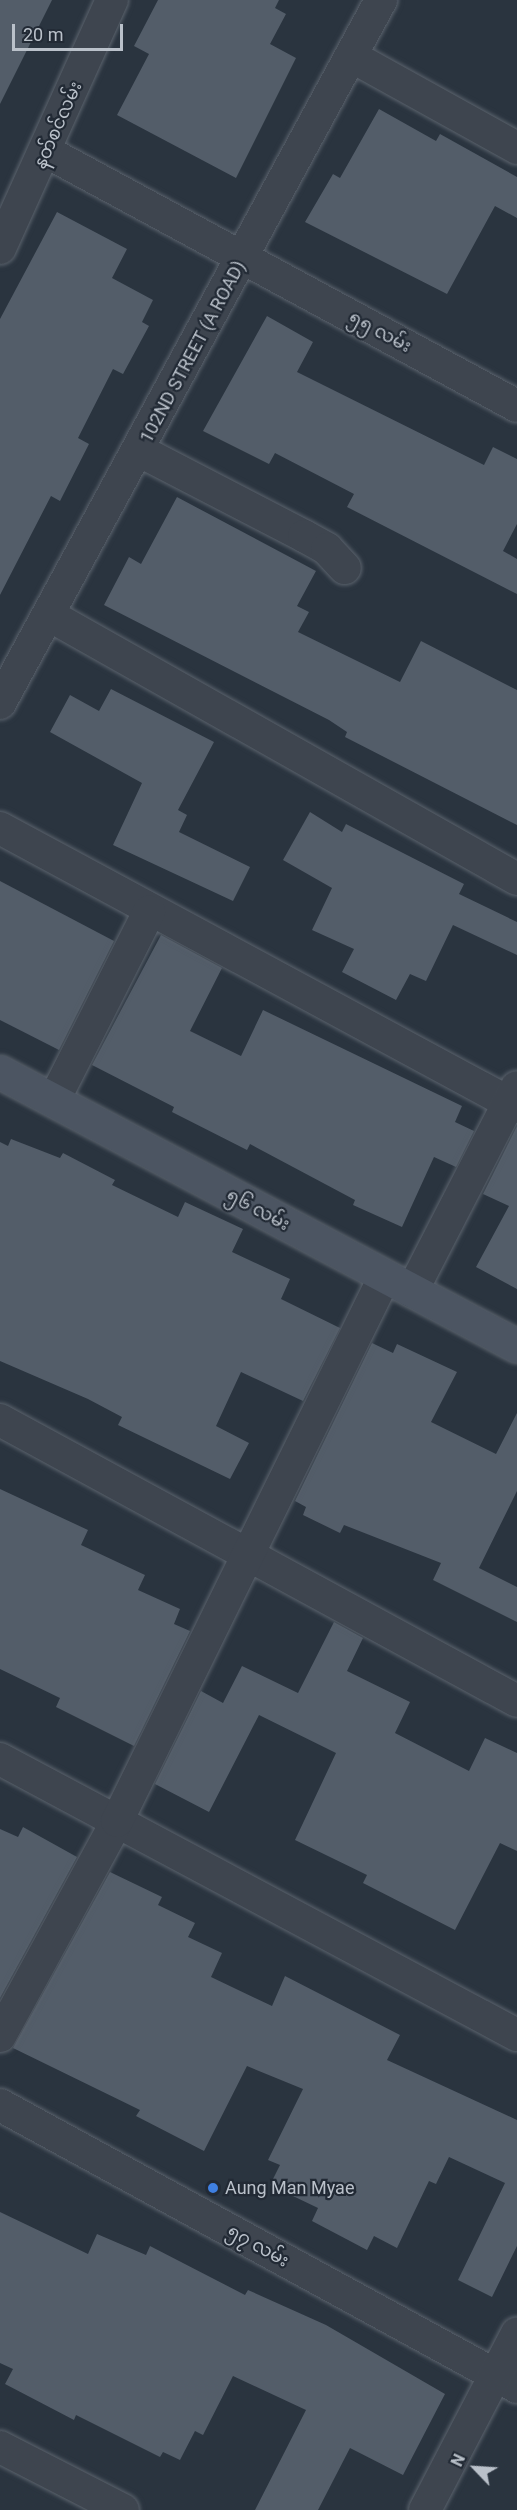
<!DOCTYPE html>
<meta charset="utf-8">
<style>
body{margin:0}
#map{position:relative;width:517px;height:2510px;overflow:hidden;background:#2a343f;font-family:Roboto,"Noto Sans Myanmar",sans-serif}
div>[style]{position:absolute}
[style*='--x']{left:calc(var(--x)*1px);top:calc(var(--y)*1px);width:calc(var(--w)*1px);rotate:calc(var(--a)*1deg)}
.building>*{inset:0;background:#535d69}
.roads{filter:drop-shadow(0 0 2px #5b636d) drop-shadow(0 0 2px #5b636d)}
.street>*{height:32px;margin:-16px;padding:0 16px;transform-origin:16px;border-radius:16px;background:#3e454f}
.secondary>*{height:33px;margin:-16.5px;padding:0 16.5px;transform-origin:16.5px;border-radius:16.5px;background:#4c5562}
.dots>*{width:16px;height:16px;translate:-50% -50%;box-sizing:border-box;border:3px solid #222a35;border-radius:50%}
span{translate:-50% -50%;white-space:nowrap;text-align:center;line-height:1.15;-webkit-text-stroke:4.5px #222a35;paint-order:stroke}
.street-label{font-size:18px;color:#bac1ca}
.poi-label{font-size:18px;color:#bac1ca}
.left{translate:0 -50%;text-align:left}
.north{position:absolute;left:445px;top:2438px;width:60px;height:60px;-webkit-text-stroke:4px #222a35;paint-order:stroke;rotate:295deg;font-size:16px;font-weight:700;line-height:24px;text-align:center;color:#bac1ca}
.north::after{content:'';display:block;margin:auto;width:21px;height:27px;background:#bac1ca;clip-path:polygon(50% 0,100% 100%,50% 72%,0 100%)}
.scale{position:absolute;left:12px;top:24px;width:111px;height:27px;box-sizing:border-box;border:3px solid #bac1ca;border-top:0;padding-left:8px;font-size:18px;line-height:21px;white-space:nowrap;color:#bac1ca;-webkit-text-stroke:4px #222a35;paint-order:stroke}
</style>
<div id="map">
<div class="building">
<div style="clip-path:polygon(0 0,52px 0,0 104px)"></div>
<div style="clip-path:polygon(158px 0,279px 0,275px 8px,286px 14px,270px 44px,296px 58px,236px 178px,117px 115px,149px 54px,134px 46px)"></div>
<div style="clip-path:polygon(379px 109px,436px 141px,440px 134px,517px 177px,517px 218px,495px 206px,447px 294px,305px 222px,333px 174px,340px 178px)"></div>
<div style="clip-path:polygon(57px 212px,127px 249px,112px 278px,153px 300px,142px 322px,149px 326px,123px 374px,113px 369px,78px 438px,89px 444px,60px 501px,51px 496px,0 595px,0 319px)"></div>
<div style="clip-path:polygon(267px 316px,313px 342px,297px 372px,484px 465px,493px 447px,517px 459px,517px 524px,503px 551px,517px 559px,517px 594px,347px 507px,354px 494px,275px 453px,269px 464px,203px 431px)"></div>
<div style="clip-path:polygon(177px 497px,316px 571px,297px 606px,309px 612px,298px 632px,400px 682px,421px 641px,517px 690px,517px 825px,345px 737px,347px 732px,329px 720px,104px 605px,129px 557px,141px 564px)"></div>
<div style="clip-path:polygon(111px 689px,214px 742px,178px 810px,187px 815px,179px 832px,250px 867px,233px 901px,113px 845px,142px 783px,50px 732px,70px 695px,99px 711px)"></div>
<div style="clip-path:polygon(310px 812px,342px 832px,346px 824px,464px 884px,459px 894px,517px 922px,517px 955px,453px 925px,426px 981px,410px 974px,396px 1000px,342px 972px,354px 949px,312px 930px,332px 888px,283px 860px)"></div>
<div style="clip-path:polygon(0 881px,114px 941px,59px 1050px,0 1020px)"></div>
<div style="clip-path:polygon(161px 935px,222px 968px,190px 1031px,241px 1056px,263px 1010px,462px 1106px,455px 1122px,474px 1131px,456px 1167px,434px 1157px,402px 1227px,353px 1205px,355px 1200px,250px 1144px,247px 1150px,172px 1112px,174px 1107px,92px 1065px)"></div>
<div style="clip-path:polygon(517px 1126px,517px 1289px,476px 1267px,509px 1206px,483px 1194px)"></div>
<div style="clip-path:polygon(11px 1139px,60px 1158px,63px 1153px,115px 1180px,112px 1185px,178px 1217px,185px 1202px,243px 1229px,232px 1252px,290px 1279px,281px 1299px,340px 1328px,303px 1401px,241px 1372px,216px 1426px,249px 1443px,230px 1479px,118px 1425px,122px 1417px,88px 1399px,0 1361px,0 1142px,8px 1146px)"></div>
<div style="clip-path:polygon(372px 1343px,393px 1353px,397px 1344px,457px 1372px,431px 1422px,496px 1454px,517px 1413px,517px 1491px,479px 1568px,517px 1587px,517px 1622px,433px 1580px,441px 1563px,344px 1525px,340px 1533px,303px 1515px,306px 1507px,295px 1501px)"></div>
<div style="clip-path:polygon(0 1489px,88px 1530px,81px 1545px,145px 1575px,138px 1590px,180px 1609px,174px 1624px,190px 1631px,134px 1746px,56px 1707px,60px 1698px,0 1669px)"></div>
<div style="clip-path:polygon(334px 1622px,363px 1638px,347px 1671px,410px 1702px,395px 1733px,469px 1771px,485px 1738px,517px 1753px,517px 1851px,500px 1843px,455px 1930px,363px 1883px,367px 1875px,295px 1840px,336px 1753px,259px 1715px,209px 1812px,155px 1784px,201px 1691px,223px 1703px,242px 1666px,298px 1693px)"></div>
<div style="clip-path:polygon(23px 1827px,77px 1857px,0 1998px,0 1829px,18px 1837px)"></div>
<div style="clip-path:polygon(110px 1872px,162px 1897px,158px 1905px,195px 1923px,188px 1937px,222px 1953px,211px 1977px,272px 2006px,285px 1976px,400px 2035px,387px 2060px,517px 2120px,517px 2246px,492px 2297px,458px 2280px,505px 2183px,449px 2157px,436px 2184px,429px 2181px,397px 2248px,374px 2236px,367px 2250px,312px 2221px,318px 2208px,270px 2185px,280px 2165px,268px 2160px,303px 2089px,247px 2066px,204px 2151px,136px 2116px,140px 2110px,13px 2048px)"></div>
<div style="clip-path:polygon(0 2212px,88px 2254px,97px 2234px,146px 2255px,150px 2246px,245px 2295px,248px 2290px,326px 2325px,445px 2394px,403px 2475px,350px 2448px,318px 2510px,255px 2510px,306px 2410px,233px 2376px,203px 2435px,195px 2431px,180px 2460px,163px 2452px,160px 2457px,76px 2415px,74px 2420px,5px 2384px,13px 2369px,0 2363px)"></div>
</div>
<div class="roads">
<div class="street">
<div style="--x:351;--y:56;--w:190;--a:29"></div>
<div style="--x:47;--y:152;--w:534;--a:28.39"></div>
<div style="--x:0;--y:248;--w:272;--a:-65.7"></div>
<div style="--x:140;--y:451;--w:185;--a:27.4"></div>
<div style="--x:304;--y:536;--w:26;--a:29"></div>
<div style="--x:327;--y:549;--w:26;--a:47"></div>
<div style="--x:49;--y:615;--w:537;--a:29.43"></div>
<div style="--x:0;--y:703;--w:800;--a:-61.54"></div>
<div style="--x:0;--y:828;--w:587;--a:28.35"></div>
<div style="--x:54;--y:1100;--w:211;--a:-63.2"></div>
<div style="--x:412;--y:1291;--w:229;--a:-62.8"></div>
<div style="--x:0;--y:1420;--w:588;--a:28.52"></div>
<div style="--x:0;--y:1759;--w:586;--a:28.1"></div>
<div style="--x:0;--y:2036;--w:245;--a:-61.4"></div>
<div style="--x:117;--y:1821;--w:605;--a:-63.82"></div>
<div style="--x:0;--y:2105;--w:589;--a:28.61"></div>
<div style="--x:0;--y:2447;--w:138;--a:27.1"></div>
<div style="--x:425;--y:2510;--w:199;--a:-62.5"></div>
</div>
<div class="secondary">
<div style="--x:0;--y:1072;--w:585;--a:27.92"></div>
</div>
</div>
<div class="dots">
<div style="left:213px;top:2188px;background:#3f7fe0"></div>
</div>
<div class="street-label">
<span style="left:58px;top:125px;rotate:-66deg">နတ်စင်လမ်း</span>
<span style="left:380px;top:332px;rotate:28deg">၅၅ လမ်း</span>
<span style="left:193px;top:352px;rotate:-62deg">102ND STREET (A ROAD)</span>
<span style="left:258px;top:1210px;rotate:28deg">၅၆ လမ်း</span>
<span style="left:258px;top:2246px;rotate:29deg">၅၇ လမ်း</span>
</div>
<div class="poi-label">
<span class="left" style="left:225px;top:2188px">Aung Man Myae</span>
</div>
<div class="north">N</div>
<div class="scale">20 m</div>
</div>
